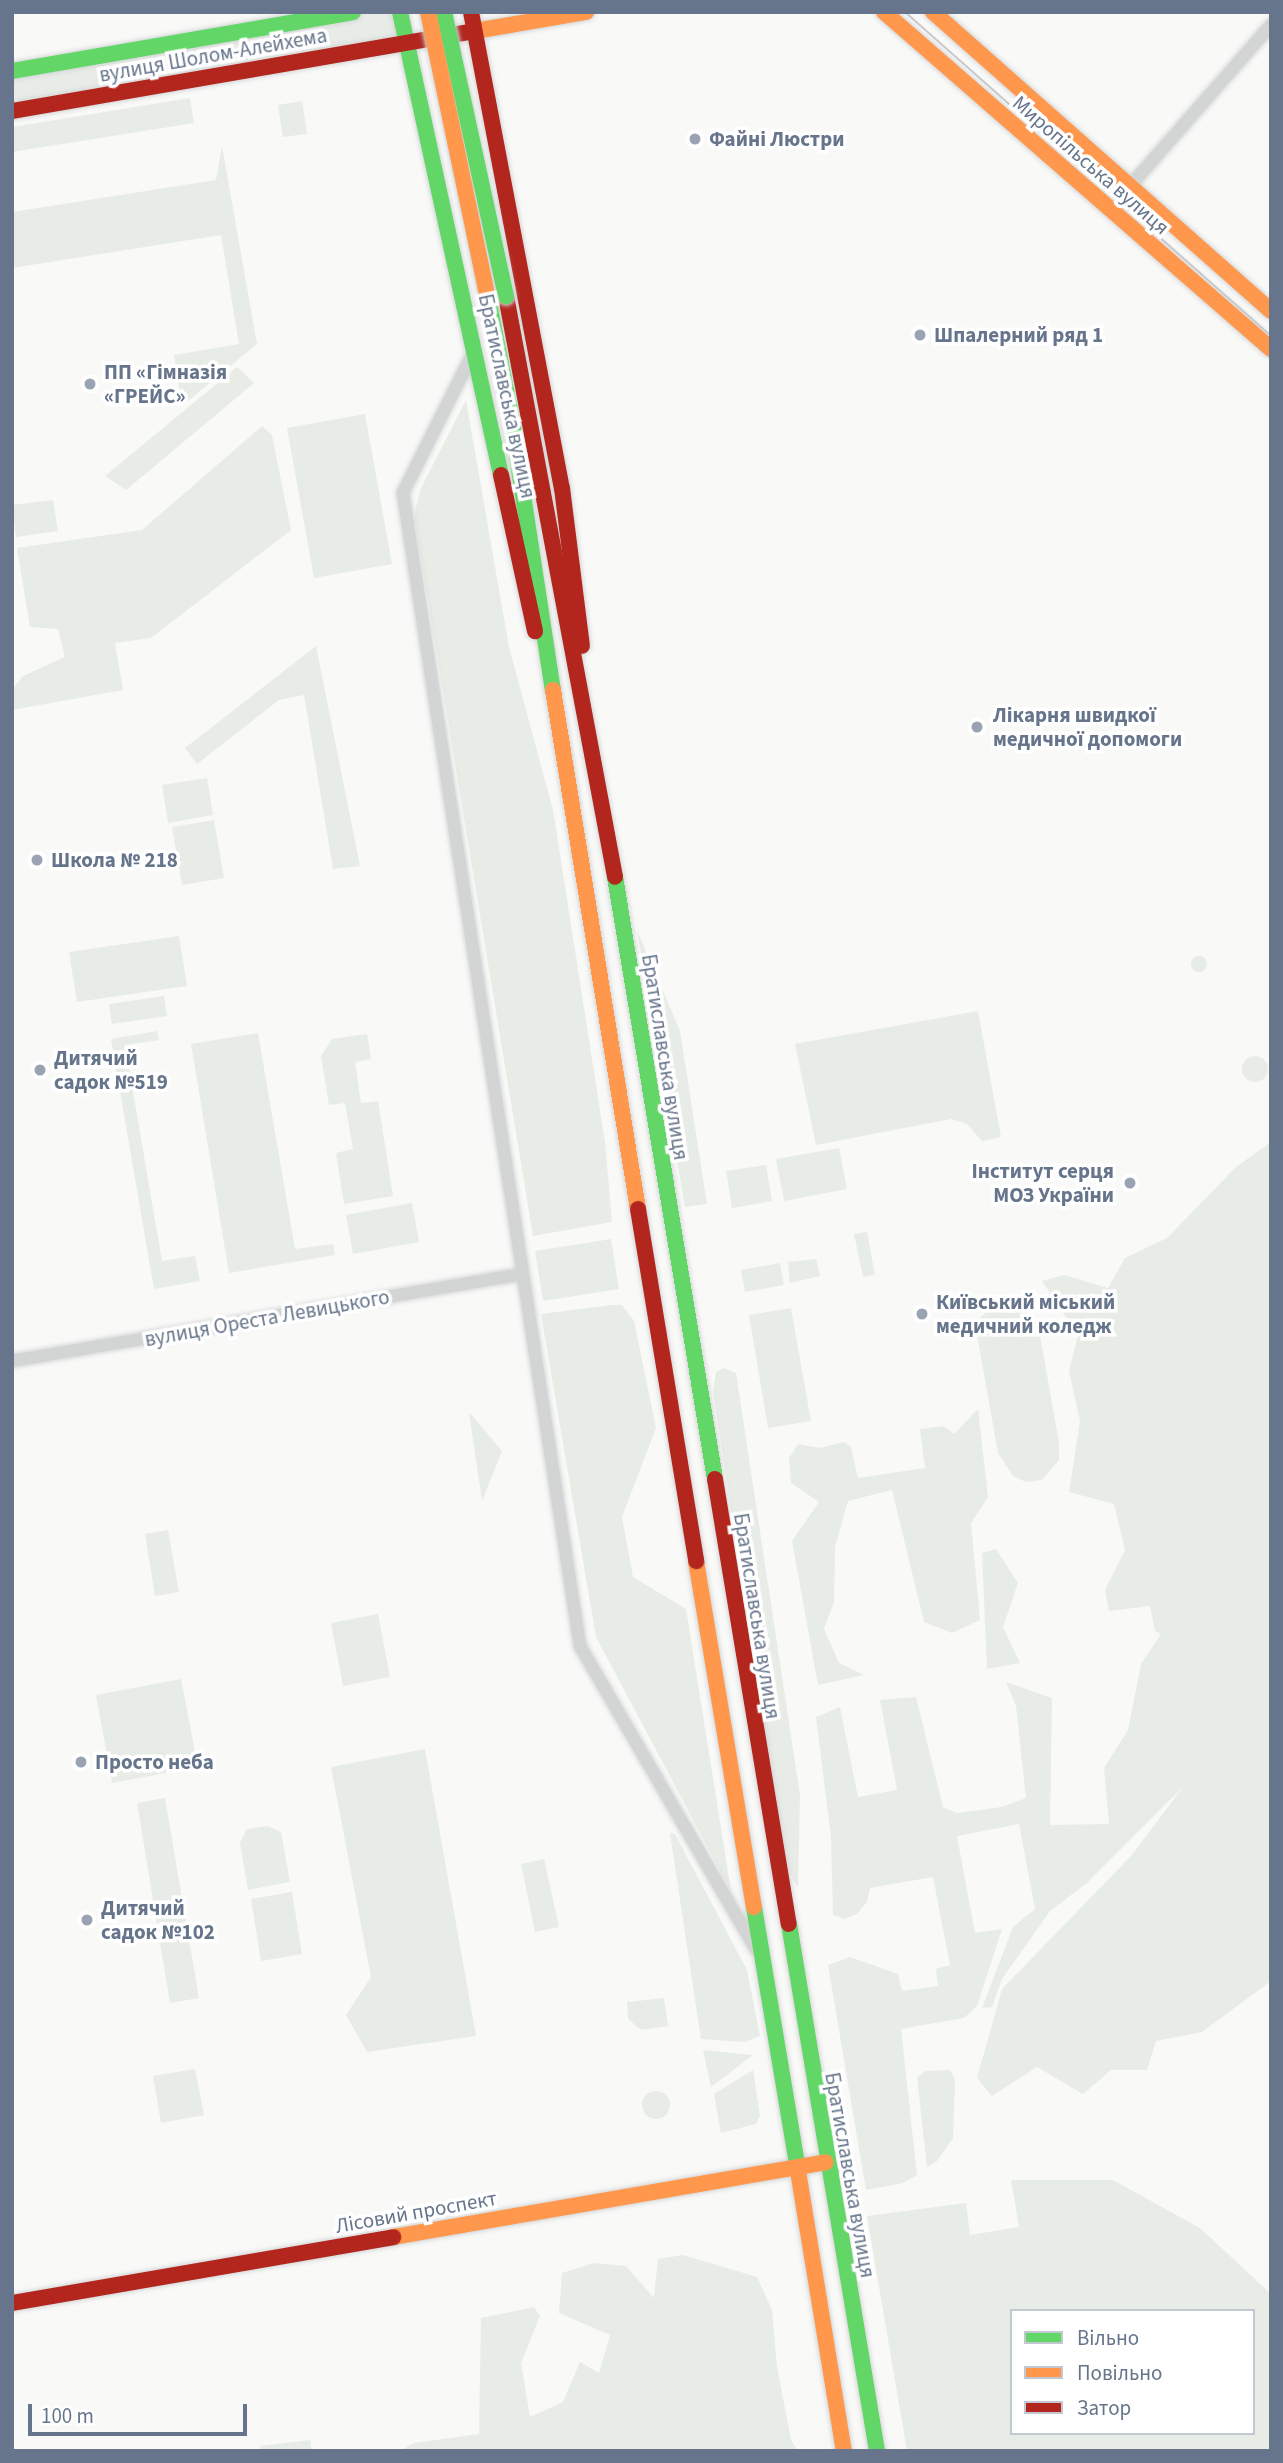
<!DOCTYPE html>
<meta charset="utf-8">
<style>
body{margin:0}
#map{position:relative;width:1283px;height:2463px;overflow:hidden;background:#f9f9f8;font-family:"Source Sans 3",sans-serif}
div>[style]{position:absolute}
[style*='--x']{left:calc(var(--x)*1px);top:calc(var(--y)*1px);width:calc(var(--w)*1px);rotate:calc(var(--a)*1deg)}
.green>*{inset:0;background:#e8ece6}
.round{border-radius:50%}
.roads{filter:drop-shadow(0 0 2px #d5d7d8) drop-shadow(0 0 2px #d5d7d8)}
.street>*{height:12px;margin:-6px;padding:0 6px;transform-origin:6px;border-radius:6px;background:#d3d4d4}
.fast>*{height:16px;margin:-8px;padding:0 8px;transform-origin:8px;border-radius:8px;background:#63d668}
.slow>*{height:16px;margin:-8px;padding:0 8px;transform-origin:8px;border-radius:8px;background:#ff974d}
.jam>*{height:16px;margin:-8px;padding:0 8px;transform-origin:8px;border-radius:8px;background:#b3261e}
.tram>*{height:2px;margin:-1px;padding:0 1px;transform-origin:1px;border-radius:1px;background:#c9c9cc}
.bridges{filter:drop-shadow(0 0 2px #d4d6d7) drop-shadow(0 0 2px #d4d6d7)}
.fast-bridge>*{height:16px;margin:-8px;padding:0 8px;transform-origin:8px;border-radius:8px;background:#63d668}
.slow-bridge>*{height:16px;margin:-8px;padding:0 8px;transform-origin:8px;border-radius:8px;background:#ff974d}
.dots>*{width:19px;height:19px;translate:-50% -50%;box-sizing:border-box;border:4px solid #fff;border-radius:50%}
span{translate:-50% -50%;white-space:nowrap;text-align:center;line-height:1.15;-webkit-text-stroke:7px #fff;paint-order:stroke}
.street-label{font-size:21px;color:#66758b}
.poi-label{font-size:21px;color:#66758b;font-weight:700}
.left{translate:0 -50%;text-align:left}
.right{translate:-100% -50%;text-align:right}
.frame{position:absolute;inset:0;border:14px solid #66758b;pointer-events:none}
.legend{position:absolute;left:1010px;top:2309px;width:245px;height:126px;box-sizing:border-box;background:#fff;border:2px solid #c2c8d1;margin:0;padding:9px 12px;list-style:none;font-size:21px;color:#66758b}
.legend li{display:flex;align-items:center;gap:14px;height:35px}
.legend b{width:35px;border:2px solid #c2c8d1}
.scale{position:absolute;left:28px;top:2404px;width:219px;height:32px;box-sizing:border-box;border:4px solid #66758b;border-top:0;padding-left:9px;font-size:21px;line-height:24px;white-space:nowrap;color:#66758b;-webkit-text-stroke:5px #fff;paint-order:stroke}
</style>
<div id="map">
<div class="green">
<div style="clip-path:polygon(353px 12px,400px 12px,407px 42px,12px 111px,12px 71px)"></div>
<div style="clip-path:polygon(190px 98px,194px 123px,12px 152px,12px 127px)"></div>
<div style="clip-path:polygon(302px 101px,307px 134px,283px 137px,278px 105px)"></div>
<div style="clip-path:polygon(222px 146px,257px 344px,182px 406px,174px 355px,239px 344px,221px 235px,12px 268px,12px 212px,216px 180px)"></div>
<div style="clip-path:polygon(237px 367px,254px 383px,126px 490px,105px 476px)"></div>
<div style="clip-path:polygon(466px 400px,509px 647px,553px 810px,605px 1142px,612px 1222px,533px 1236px,414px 515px,421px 488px)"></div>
<div style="clip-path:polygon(365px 414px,392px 564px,314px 578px,287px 428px)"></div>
<div style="clip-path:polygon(262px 426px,272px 435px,291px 530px,151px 638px,115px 643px,123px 690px,12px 710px,12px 690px,23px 676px,65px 657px,58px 629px,30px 627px,17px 548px,142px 530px)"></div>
<div style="clip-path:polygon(53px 500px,58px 531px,16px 537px,12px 505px)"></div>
<div style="clip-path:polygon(316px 646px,360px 866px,333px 869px,304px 695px,279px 700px,197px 764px,185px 748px)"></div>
<div style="clip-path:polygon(207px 778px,213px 815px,168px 823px,162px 785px)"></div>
<div style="clip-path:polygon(214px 820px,224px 878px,182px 885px,172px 827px)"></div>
<div style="clip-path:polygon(637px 930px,680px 1031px,707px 1204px,685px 1207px)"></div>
<div style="clip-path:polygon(179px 936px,187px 986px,77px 1002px,69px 952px)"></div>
<div class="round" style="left:1191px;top:956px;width:16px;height:16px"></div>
<div style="clip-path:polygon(164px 996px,167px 1016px,112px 1024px,109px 1004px)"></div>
<div style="clip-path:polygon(978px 1011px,1001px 1137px,982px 1141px,967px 1124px,951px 1119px,816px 1145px,795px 1044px)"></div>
<div style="clip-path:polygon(157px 1031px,159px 1040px,125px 1045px,162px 1261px,195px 1256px,200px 1281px,154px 1289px,111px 1039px)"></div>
<div style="clip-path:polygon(258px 1033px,295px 1249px,333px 1244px,335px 1255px,229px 1273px,191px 1044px)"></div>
<div style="clip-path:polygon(367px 1034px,371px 1059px,355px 1062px,361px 1103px,378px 1101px,393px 1196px,344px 1204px,336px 1153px,353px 1149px,345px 1103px,329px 1105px,321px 1056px,332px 1039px)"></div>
<div class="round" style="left:1242px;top:1056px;width:26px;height:26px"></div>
<div style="clip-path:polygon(1271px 1142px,1271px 1981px,1202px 2032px,1156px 2041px,1147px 2070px,1111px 2070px,1083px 2094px,1037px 2067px,992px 2096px,977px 2078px,1002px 1989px,1132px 1855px,1183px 1787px,1087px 1883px,1050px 1911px,1002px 1979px,992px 2007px,982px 2008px,1013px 1927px,1035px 1909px,1019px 1824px,957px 1836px,975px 1933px,1002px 1929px,977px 2006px,964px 2018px,901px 2029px,917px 2175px,903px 2183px,866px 2190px,828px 1965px,850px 1957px,898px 1974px,902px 1991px,938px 1986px,936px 1969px,950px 1965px,933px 1877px,870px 1888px,867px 1902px,857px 1914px,844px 1919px,833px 1915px,831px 1837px,816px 1717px,840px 1707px,858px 1797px,897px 1790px,880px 1700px,916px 1697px,943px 1807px,957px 1813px,1002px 1807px,1026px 1798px,1016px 1706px,1006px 1682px,1052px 1698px,1050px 1825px,1109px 1824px,1104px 1768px,1128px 1730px,1141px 1664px,1161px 1634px,1155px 1631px,1150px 1606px,1109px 1611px,1105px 1590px,1125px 1550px,1114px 1504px,1069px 1492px,1080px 1421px,1069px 1371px,1078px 1335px,1042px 1281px,1064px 1275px,1108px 1288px,1125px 1258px,1167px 1238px,1236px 1167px)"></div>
<div style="clip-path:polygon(839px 1148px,847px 1189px,784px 1201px,776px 1159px)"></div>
<div style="clip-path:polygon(766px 1165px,772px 1201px,732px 1208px,726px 1171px)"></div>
<div style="clip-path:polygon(412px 1203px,419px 1242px,353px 1254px,346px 1215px)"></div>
<div style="clip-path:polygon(867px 1232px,875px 1275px,863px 1277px,854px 1234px)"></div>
<div style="clip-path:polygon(611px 1239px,619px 1289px,543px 1301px,535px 1251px)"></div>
<div style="clip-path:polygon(816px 1259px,820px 1276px,790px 1283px,788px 1262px)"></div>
<div style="clip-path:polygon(780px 1263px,784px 1285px,745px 1292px,741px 1270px)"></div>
<div style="clip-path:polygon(1006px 1303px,1022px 1306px,1039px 1329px,1059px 1443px,1059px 1460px,1042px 1480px,1026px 1482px,1013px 1476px,998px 1453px,977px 1335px,979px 1319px,992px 1306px)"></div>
<div style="clip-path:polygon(611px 1305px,622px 1305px,634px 1321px,656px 1428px,622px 1517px,633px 1577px,686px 1609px,731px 1891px,596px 1637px,541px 1314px)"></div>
<div style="clip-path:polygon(791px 1308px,811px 1421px,768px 1428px,749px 1315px)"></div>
<div style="clip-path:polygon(724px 1368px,736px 1373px,800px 1795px,798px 1888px,786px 1866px,713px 1391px,716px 1372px)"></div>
<div style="clip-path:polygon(978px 1409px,988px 1497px,971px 1523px,980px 1620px,952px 1633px,924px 1622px,892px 1490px,848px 1501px,835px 1547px,834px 1602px,824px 1629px,839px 1663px,864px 1675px,818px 1685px,792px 1541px,819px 1502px,791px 1483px,789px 1458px,798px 1444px,820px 1448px,844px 1442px,851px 1447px,858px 1478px,925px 1468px,920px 1429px,944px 1426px,954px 1434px)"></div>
<div style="clip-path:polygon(469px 1412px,502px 1451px,482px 1501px)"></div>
<div style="clip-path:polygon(168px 1530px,179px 1592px,155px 1596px,145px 1534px)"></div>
<div style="clip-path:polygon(996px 1549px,1018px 1583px,1003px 1627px,1020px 1663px,987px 1669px,982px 1553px)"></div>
<div style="clip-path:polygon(378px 1614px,390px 1677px,343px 1686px,331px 1623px)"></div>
<div style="clip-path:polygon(181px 1679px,198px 1767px,112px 1783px,96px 1695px)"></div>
<div style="clip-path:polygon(425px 1749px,476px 2036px,367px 2052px,346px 2015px,371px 1977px,331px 1767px)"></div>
<div style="clip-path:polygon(165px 1798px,199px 1998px,170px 2003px,137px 1803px)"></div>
<div style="clip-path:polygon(268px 1826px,281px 1832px,290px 1882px,248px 1890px,240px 1843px,247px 1829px)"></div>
<div style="clip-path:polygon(670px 1833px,675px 1834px,747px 1970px,760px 2036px,745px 2042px,701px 2039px)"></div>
<div style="clip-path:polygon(544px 1859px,559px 1927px,535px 1932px,521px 1864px)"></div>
<div style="clip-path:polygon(292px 1892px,302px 1954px,261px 1961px,251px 1899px)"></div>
<div style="clip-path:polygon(664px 1998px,668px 2026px,641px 2030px,628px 2019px,627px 2002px)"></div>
<div style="clip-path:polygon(703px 2050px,753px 2055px,711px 2087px)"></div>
<div style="clip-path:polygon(195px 2069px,204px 2115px,161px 2123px,153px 2076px)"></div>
<div style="clip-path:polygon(753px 2070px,760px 2116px,756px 2124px,721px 2133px,714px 2094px)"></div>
<div style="clip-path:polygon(950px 2070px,955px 2080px,953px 2138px,937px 2161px,927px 2167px,917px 2078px,925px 2071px)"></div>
<div class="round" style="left:642px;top:2091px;width:28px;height:28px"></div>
<div style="clip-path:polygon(evenodd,1011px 2180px,1113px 2180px,1200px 2228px,1271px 2294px,1271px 2451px,907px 2451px,867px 2216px,966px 2203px,970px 2235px,1019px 2227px,1011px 2180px,1012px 2311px,1253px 2311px,1253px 2433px,1012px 2433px,1012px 2311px)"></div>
<div style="clip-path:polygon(683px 2255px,757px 2277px,772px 2310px,777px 2367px,791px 2440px,798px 2451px,400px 2451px,414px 2443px,479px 2434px,481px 2318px,534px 2307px,540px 2316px,521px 2363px,530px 2417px,563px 2402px,580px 2362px,599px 2373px,610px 2335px,559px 2313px,562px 2273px,594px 2263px,626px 2266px,654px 2298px,658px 2259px)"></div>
<div style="clip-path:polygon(310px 2440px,312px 2451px,261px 2451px,260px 2446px)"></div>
</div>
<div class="roads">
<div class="street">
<div style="--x:1131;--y:185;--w:213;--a:-48.8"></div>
<div style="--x:475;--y:349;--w:161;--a:116.6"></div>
<div style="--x:403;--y:493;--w:1167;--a:81.27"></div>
<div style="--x:580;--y:1646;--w:351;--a:59.9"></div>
<div style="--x:12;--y:1361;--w:517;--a:-9.68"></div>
</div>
<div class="fast">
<div style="--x:400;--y:12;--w:474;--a:77.7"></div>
<div style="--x:12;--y:71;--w:346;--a:-9.8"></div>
<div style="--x:488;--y:299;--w:113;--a:78.8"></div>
<div style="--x:510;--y:410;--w:283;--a:81.3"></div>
<div style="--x:615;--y:877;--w:610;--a:80.57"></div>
<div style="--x:754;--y:1907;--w:268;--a:80.5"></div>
<div style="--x:789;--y:1924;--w:534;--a:80.52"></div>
</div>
<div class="slow">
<div style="--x:884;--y:12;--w:513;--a:41.05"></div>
<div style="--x:933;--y:12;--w:451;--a:41.5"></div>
<div style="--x:469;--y:32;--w:119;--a:-9.7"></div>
<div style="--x:553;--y:690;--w:526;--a:80.7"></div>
<div style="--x:696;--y:1561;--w:351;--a:80.5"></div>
<div style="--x:798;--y:2171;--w:284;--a:80.7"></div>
<div style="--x:393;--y:2237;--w:439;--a:-9.8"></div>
</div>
<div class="jam">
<div style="--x:471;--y:12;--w:485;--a:79.2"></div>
<div style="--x:562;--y:488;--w:159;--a:82.8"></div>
<div style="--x:12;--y:111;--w:464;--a:-9.8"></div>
<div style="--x:506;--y:296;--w:591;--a:79.37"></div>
<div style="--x:501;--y:475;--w:160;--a:77.7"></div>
<div style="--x:638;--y:1209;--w:357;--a:80.6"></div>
<div style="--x:715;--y:1479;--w:451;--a:80.6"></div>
<div style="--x:12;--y:2303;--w:387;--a:-9.8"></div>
</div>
</div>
<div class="tram">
<div style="--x:905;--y:12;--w:489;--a:41.5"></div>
</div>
<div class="bridges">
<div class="fast-bridge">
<div style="--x:444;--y:12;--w:291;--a:77.7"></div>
</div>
<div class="slow-bridge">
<div style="--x:428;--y:12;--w:293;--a:78.2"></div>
</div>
</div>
<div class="dots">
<div style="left:695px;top:139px;background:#99a3b1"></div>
<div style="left:920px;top:335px;background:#99a3b1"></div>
<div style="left:90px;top:384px;background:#99a3b1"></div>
<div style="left:977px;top:727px;background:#99a3b1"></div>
<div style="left:37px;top:860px;background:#99a3b1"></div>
<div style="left:40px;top:1070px;background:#99a3b1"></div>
<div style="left:1130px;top:1183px;background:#99a3b1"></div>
<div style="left:922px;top:1314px;background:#99a3b1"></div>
<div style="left:81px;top:1762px;background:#99a3b1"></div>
<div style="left:87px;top:1920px;background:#99a3b1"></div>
</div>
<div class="street-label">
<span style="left:213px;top:55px;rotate:-10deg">вулиця Шолом-Алейхема</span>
<span style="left:1091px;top:165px;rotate:41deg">Миропільська вулиця</span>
<span style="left:507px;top:396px;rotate:78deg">Братиславська вулиця</span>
<span style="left:665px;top:1057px;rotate:81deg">Братиславська вулиця</span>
<span style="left:267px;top:1318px;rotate:-10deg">вулиця Ореста Левицького</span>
<span style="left:757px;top:1616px;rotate:81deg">Братиславська вулиця</span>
<span style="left:850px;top:2175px;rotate:80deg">Братиславська вулиця</span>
<span style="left:416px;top:2212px;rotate:-10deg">Лісовий проспект</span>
</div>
<div class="poi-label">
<span class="left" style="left:709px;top:139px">Файні Люстри</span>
<span class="left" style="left:934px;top:335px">Шпалерний ряд 1</span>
<span class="left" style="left:104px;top:384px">ПП «Гімназія<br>«ГРЕЙС»</span>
<span class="left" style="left:993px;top:727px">Лікарня швидкої<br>медичної допомоги</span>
<span class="left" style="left:51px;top:860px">Школа № 218</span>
<span class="left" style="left:54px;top:1070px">Дитячий<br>садок №519</span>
<span class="right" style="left:1114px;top:1183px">Інститут серця<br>МОЗ України</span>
<span class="left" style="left:936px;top:1314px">Київський міський<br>медичний коледж</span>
<span class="left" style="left:95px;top:1762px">Просто неба</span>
<span class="left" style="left:101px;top:1920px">Дитячий<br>садок №102</span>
</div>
<div class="frame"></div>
<ul class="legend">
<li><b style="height:9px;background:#63d668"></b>Вільно</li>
<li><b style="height:9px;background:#ff974d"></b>Повільно</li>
<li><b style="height:9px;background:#b3261e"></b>Затор</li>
</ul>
<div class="scale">100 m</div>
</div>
